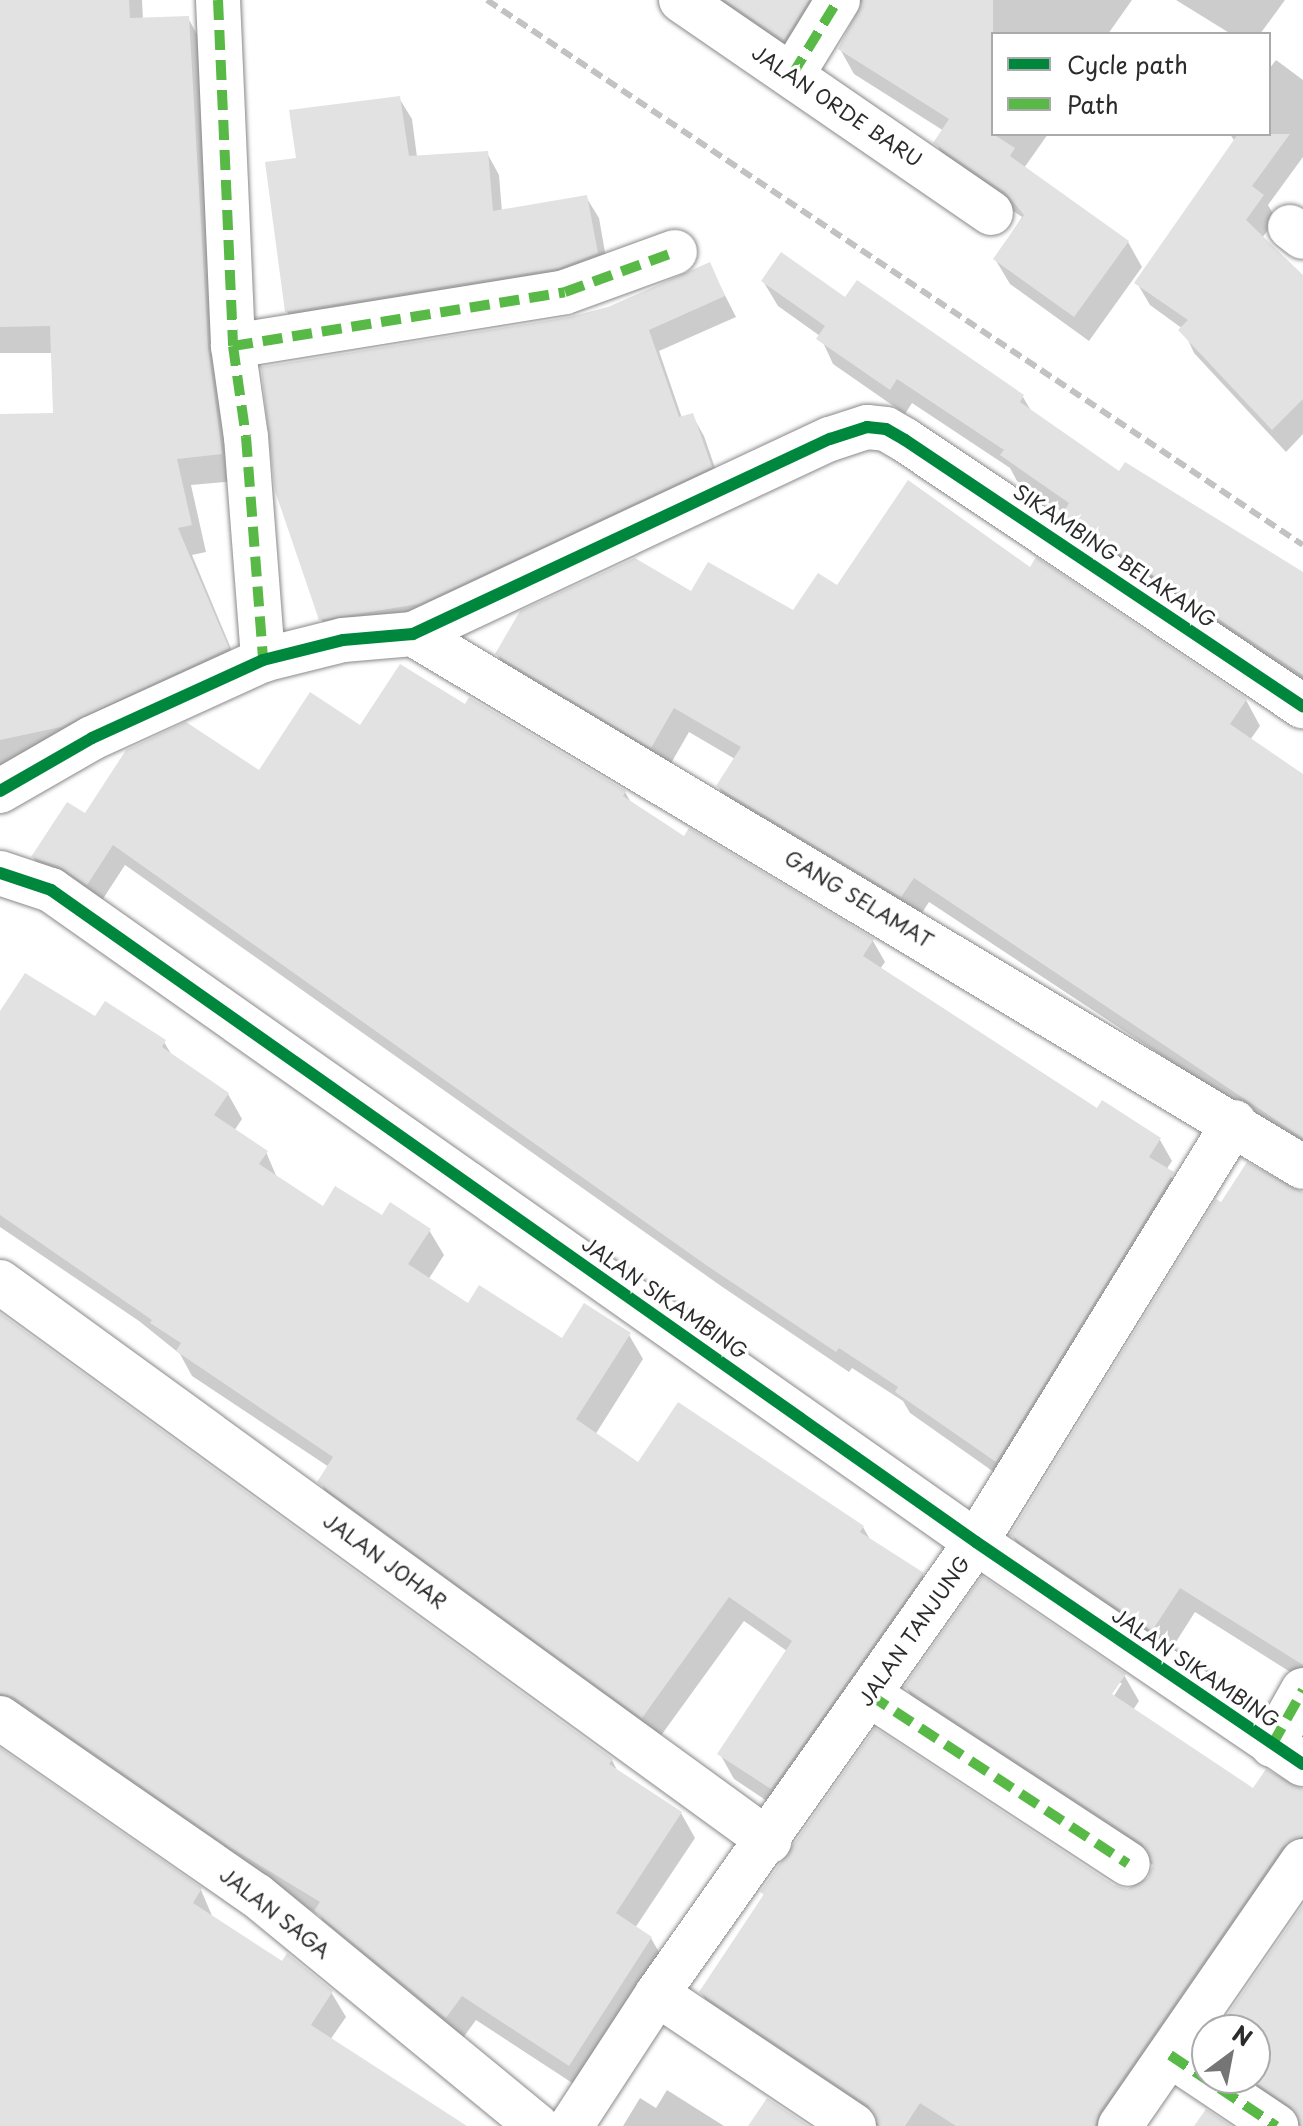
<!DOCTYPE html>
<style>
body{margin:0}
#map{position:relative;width:1303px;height:2126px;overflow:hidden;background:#fff;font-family:"Playpen Sans",sans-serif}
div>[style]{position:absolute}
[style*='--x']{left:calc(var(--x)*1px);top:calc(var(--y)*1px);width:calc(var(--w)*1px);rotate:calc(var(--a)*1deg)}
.shadow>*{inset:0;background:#0003}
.building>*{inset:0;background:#e2e2e2}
.roads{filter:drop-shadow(0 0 2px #8a8a8a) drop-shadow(0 0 2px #8a8a8a)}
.minor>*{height:44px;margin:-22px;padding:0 22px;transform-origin:22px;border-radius:22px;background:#fff}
.rail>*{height:6px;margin-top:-3px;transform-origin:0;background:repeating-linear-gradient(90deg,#c2c2c2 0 12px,transparent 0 18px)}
.quiet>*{height:10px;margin-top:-5px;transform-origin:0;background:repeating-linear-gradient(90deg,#58b947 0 20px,transparent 0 30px)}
.cycleway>*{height:12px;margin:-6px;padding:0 6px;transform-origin:6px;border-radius:6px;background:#00873e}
span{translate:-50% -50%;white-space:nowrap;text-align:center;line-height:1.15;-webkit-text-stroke:7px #fff;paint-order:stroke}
.street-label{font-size:20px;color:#2b2b2b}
.legend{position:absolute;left:991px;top:32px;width:280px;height:104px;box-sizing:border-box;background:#fff;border:2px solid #aaa;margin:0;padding:10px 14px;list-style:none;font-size:24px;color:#2b2b2b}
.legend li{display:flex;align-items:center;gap:16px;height:40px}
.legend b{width:40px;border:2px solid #aaa}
.north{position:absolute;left:1191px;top:2014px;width:80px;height:80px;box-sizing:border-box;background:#fff;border:2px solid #aaa;border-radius:50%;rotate:32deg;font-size:22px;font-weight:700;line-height:32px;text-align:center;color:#2b2b2b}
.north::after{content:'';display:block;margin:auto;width:28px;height:36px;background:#757575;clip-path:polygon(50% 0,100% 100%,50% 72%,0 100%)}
</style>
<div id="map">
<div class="shadow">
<div style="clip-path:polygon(0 0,142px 0,143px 20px,188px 18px,203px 45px,236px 481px,191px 485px,206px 552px,192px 555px,242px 675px,0 783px,0 416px,55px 415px,53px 353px,0 353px)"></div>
<div style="clip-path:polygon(705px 0,1132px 0,1108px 34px,993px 34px,993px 134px,1048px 134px,1024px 168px,1128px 242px,1142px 267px,1089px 341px,1010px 284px,995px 259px,1022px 217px,950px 168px,936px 143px,944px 131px,854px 74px,840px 49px,864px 4px,840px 3px,799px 64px)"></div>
<div style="clip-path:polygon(1176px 0,1285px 0,1260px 34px,1231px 34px)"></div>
<div style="clip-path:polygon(1276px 60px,1303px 80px,1303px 157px,1268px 205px,1276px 219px,1262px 238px,1303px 278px,1303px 434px,1286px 452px,1194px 353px,1183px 329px,1150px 305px,1137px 283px,1235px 142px,1230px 134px,1269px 134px,1269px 69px)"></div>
<div style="clip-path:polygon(399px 98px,412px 119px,417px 157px,487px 153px,499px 175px,502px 212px,586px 197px,599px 218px,609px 275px,299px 333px,287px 312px,298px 159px)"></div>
<div style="clip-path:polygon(709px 264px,736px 317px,659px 351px,682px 418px,692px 415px,704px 436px,722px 488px,431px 624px,333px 640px,321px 619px,570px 319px,609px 309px)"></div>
<div style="clip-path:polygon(763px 281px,845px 300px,1023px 397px,1033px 414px,1120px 474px,1126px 464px,1303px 574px,1303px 690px,1079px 540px,1065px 514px,1017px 481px,1010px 468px,912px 403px,905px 414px,833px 364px,820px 336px,778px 306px)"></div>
<div style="clip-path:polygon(1030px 570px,1246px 700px,1260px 726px,1250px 740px,1303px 776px,1303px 1153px,1285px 1137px,929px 902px,916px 922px,733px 812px,718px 786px,735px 759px,689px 732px,666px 772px,512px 679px,497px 654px,692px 594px,794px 613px,838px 588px)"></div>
<div style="clip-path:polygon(466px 707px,625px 792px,632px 804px,684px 839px,873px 941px,885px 962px,880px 969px,1097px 1111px,1160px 1140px,1172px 1161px,1166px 1170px,1185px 1195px,1008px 1482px,910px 1413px,903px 1401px,852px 1368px,849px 1372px,721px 1286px,125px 865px,99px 905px,46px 878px,33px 857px,85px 816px,260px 773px,361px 727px)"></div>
<div style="clip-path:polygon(0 1015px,96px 1019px,164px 1042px,173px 1057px,228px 1094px,242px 1119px,234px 1131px,266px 1152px,278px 1180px,323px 1209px,429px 1230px,444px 1255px,428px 1280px,468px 1306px,562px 1341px,629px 1335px,643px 1359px,595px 1435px,638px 1464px,863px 1527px,871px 1541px,922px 1574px,936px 1599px,785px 1813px,734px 1779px,720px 1754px,787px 1651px,744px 1621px,657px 1741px,334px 1506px,320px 1482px,329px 1467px,192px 1376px,180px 1354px,139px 1321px,0 1227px)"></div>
<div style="clip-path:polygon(1303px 1194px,1303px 1680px,1195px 1612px,1167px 1656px,1027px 1560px,1012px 1535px,1222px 1205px)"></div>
<div style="clip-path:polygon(0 1314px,612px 1760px,619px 1774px,681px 1813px,695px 1838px,635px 1928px,651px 1938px,665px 1963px,583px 2090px,476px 2020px,460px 2042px,331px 1935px,320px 1916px,0 1725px)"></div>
<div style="clip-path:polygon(evenodd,1124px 1675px,1139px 1701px,1133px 1710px,1254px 1791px,1303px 1790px,1303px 1867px,1121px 2126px,878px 2126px,716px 2018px,701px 1992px,765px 1897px,762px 1892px,1113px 1887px,1128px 1891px,1150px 1880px,1155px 1866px,921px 1713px,906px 1687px,1124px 1675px,1117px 1683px,1122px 1683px,1109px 1704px,1105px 1702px,1117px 1683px)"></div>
<div style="clip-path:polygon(0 1751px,201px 1890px,213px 1918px,331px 1992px,346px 2017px,330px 2040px,461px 2126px,0 2126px)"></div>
<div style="clip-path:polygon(1303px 1909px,1303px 2126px,1300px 2126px,1228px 2078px,1255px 2078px,1255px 2030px,1219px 2030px)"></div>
<div style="clip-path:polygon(667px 2090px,724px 2126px,623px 2126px,640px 2098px,656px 2108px)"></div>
</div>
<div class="building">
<div style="clip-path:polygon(0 0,129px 0,130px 18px,189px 16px,208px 347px,222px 454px,177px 459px,192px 525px,178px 528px,229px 648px,61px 727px,0 740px,0 414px,53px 413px,50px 326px,0 327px)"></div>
<div style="clip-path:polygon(725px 0,809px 0,784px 40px)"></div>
<div style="clip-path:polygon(863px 0,993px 0,993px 134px,1015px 148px,1010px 156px,1129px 241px,1074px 317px,993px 259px,1024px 215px,1005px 192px,933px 143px,949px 119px,838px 49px)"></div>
<div style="clip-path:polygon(400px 96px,409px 156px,488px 151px,493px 211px,587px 195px,598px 253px,559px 268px,285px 312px,265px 162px,296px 158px,289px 110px)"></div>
<div style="clip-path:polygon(1238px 134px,1290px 134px,1252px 186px,1264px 195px,1246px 220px,1303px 275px,1303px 399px,1272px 430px,1178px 330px,1188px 320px,1134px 283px)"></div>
<div style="clip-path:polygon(781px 252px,845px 297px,857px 280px,1024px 395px,1020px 402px,1119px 471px,1125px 462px,1303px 572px,1303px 675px,1062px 515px,1069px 503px,1000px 455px,1004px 450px,897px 379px,890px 390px,816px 339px,825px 326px,761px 281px)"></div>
<div style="clip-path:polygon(710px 262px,725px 296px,649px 330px,679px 417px,693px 413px,712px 467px,419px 604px,319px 620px,275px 491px,261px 367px,569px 317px,608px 307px)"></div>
<div style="clip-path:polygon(908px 480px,1030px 567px,1036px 557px,1247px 699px,1230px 724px,1303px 774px,1303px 1138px,914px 878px,901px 897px,716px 786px,741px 747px,674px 708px,651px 748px,495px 654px,520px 611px,635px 558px,691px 591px,708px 562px,793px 610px,818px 573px,837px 585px)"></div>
<div style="clip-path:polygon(400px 664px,465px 704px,469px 697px,626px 791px,623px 796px,684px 836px,689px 828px,874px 939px,863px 956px,1097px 1108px,1102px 1100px,1161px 1138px,1149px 1157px,1174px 1172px,996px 1462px,895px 1392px,898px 1387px,839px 1348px,836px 1352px,706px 1265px,113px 845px,87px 885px,59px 866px,31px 857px,67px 802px,85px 813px,126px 750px,186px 722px,259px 770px,310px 692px,360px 725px)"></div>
<div style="clip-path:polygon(25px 973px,95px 1016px,105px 1001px,166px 1040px,162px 1047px,229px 1093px,214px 1115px,268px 1151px,259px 1164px,323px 1206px,335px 1186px,382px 1215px,390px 1202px,431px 1229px,408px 1264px,468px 1303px,479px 1285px,562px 1338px,584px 1303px,631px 1333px,576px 1419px,638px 1462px,678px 1402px,864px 1526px,860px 1532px,924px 1573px,771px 1789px,717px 1754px,792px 1641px,729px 1597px,642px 1718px,317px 1482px,333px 1457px,176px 1351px,181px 1343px,150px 1323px,152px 1320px,0 1215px,0 1011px)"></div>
<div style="clip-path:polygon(1247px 1162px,1303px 1192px,1303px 1665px,1180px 1588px,1152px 1631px,1010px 1535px,1216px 1199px,1221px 1202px)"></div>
<div style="clip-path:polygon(0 1313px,613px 1759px,609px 1764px,682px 1812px,616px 1913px,652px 1937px,569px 2066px,462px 1996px,446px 2018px,314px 1911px,320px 1902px,230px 1847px,14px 1697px,0 1693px)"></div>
<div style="clip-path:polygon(982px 1576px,1126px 1674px,1112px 1694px,1253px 1788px,1266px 1769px,1303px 1789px,1303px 1836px,1282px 1847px,1099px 2112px,1095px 2126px,956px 2126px,920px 2103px,905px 2126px,879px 2126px,868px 2105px,699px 1992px,764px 1894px,760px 1892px,875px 1728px,1114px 1885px,1127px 1889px,1148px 1878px,1153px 1865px,1142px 1843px,904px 1687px)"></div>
<div style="clip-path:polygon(0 1748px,202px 1888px,193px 1903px,282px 1961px,287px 1953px,333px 1991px,311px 2025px,467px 2126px,0 2126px)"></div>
<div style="clip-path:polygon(1303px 1905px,1303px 2126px,1301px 2126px,1290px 2106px,1249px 2078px,1255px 2078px,1255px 2030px,1217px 2030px)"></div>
<div style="clip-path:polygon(767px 2098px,809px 2126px,748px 2126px)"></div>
<div style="clip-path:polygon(1206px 2109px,1231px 2126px,1194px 2126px)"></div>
</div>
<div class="roads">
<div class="minor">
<div style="--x:218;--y:0;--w:346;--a:87.5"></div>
<div style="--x:233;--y:346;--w:92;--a:81.9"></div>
<div style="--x:246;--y:437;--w:224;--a:85.6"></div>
<div style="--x:681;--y:0;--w:376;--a:34.5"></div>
<div style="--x:792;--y:75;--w:88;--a:-58.5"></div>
<div style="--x:1290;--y:227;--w:16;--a:38"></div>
<div style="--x:233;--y:346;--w:336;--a:-9.2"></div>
<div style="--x:565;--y:292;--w:117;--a:-20"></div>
<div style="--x:413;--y:634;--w:1037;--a:30.92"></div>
<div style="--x:0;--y:791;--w:106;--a:-29.9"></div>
<div style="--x:92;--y:738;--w:188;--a:-24.5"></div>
<div style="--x:263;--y:660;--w:82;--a:-14"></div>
<div style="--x:343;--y:640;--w:70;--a:-4.9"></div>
<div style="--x:413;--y:634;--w:460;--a:-25.1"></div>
<div style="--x:830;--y:439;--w:39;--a:-18"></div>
<div style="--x:867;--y:427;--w:19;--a:6"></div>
<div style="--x:886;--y:429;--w:22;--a:30"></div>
<div style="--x:905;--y:440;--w:479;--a:33.8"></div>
<div style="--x:0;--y:873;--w:54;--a:18.4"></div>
<div style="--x:51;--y:890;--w:1132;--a:35.18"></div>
<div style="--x:976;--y:1542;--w:395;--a:34.2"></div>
<div style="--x:0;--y:1282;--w:951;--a:36.01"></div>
<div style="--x:870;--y:1695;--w:308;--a:33.2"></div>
<div style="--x:0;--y:1718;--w:311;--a:34.7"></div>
<div style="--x:256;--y:1895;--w:364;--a:39.4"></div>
<div style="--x:1272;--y:1745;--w:63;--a:-60.6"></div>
<div style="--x:657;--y:1994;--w:237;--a:33.8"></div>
<div style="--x:1170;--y:2055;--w:128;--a:33.8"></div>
<div style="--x:571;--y:2126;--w:158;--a:-56.9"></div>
<div style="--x:657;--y:1994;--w:553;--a:-54.79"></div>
<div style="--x:976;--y:1542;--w:493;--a:-58.4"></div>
<div style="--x:1120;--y:2126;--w:322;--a:-55.4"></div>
</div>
</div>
<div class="rail">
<div style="--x:487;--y:0;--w:981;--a:33.74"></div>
</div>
<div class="quiet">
<div style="--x:218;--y:0;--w:346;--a:87.5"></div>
<div style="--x:233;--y:346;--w:92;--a:81.9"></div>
<div style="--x:246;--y:437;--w:224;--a:85.6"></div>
<div style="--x:792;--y:75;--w:88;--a:-58.5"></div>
<div style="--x:233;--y:346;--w:336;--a:-9.2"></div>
<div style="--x:565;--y:292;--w:117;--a:-20"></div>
<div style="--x:870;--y:1695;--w:308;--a:33.2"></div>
<div style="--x:1272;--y:1745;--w:63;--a:-60.6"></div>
<div style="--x:1170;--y:2055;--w:128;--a:33.8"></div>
</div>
<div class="cycleway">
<div style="--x:0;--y:791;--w:106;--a:-29.9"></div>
<div style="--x:92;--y:738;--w:188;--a:-24.5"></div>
<div style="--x:263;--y:660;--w:82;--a:-14"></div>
<div style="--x:343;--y:640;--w:70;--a:-4.9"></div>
<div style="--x:413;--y:634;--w:460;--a:-25.1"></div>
<div style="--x:830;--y:439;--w:39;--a:-18"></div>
<div style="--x:867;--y:427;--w:19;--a:6"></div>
<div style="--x:886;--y:429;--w:22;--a:30"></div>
<div style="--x:905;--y:440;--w:479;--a:33.8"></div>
<div style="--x:0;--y:873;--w:54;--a:18.4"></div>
<div style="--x:51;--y:890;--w:1132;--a:35.18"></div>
<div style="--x:976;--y:1542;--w:395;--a:34.2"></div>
</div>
<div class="street-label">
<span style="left:837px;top:106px;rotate:34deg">JALAN ORDE BARU</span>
<span style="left:1115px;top:556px;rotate:34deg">SIKAMBING BELAKANG</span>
<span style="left:859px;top:899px;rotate:31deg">GANG SELAMAT</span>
<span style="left:665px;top:1298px;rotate:35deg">JALAN SIKAMBING</span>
<span style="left:385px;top:1561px;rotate:36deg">JALAN JOHAR</span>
<span style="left:914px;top:1631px;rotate:-55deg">JALAN TANJUNG</span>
<span style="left:1196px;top:1668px;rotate:34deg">JALAN SIKAMBING</span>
<span style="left:275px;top:1913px;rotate:38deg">JALAN SAGA</span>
</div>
<ul class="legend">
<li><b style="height:10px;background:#00873e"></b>Cycle path</li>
<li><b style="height:10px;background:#58b947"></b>Path</li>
</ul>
<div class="north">N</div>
</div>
